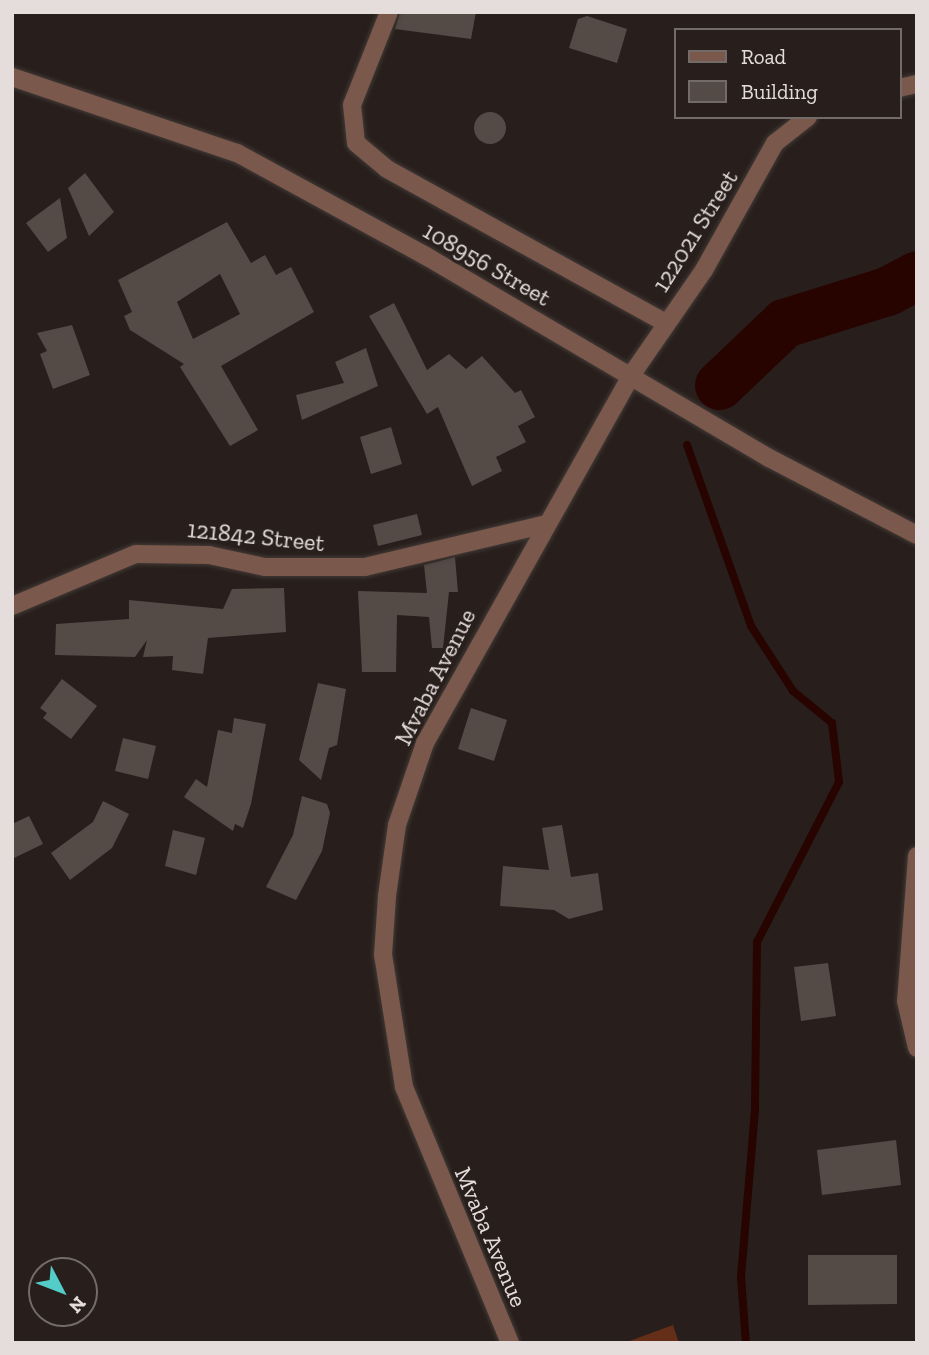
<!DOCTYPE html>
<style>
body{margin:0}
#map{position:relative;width:929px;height:1355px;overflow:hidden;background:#281f1c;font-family:"Zilla Slab",serif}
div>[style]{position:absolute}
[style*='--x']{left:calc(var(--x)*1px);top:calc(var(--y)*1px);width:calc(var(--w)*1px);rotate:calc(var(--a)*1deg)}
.green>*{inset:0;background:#642e18}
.stream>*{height:8px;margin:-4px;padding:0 4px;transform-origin:4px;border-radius:4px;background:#280400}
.river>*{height:49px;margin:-24.5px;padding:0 24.5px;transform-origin:24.5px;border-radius:24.5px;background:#280400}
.building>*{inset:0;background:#544a46}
.round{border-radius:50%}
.roads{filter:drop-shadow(0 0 2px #423a37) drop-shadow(0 0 2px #423a37)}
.minor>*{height:18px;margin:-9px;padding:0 9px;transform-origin:9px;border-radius:9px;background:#7a584b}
.tertiary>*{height:18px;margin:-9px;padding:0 9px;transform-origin:9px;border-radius:9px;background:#7a584b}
span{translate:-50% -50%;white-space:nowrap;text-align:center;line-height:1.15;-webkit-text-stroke:6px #281f1c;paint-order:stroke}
.street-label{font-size:24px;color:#e4dddb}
.frame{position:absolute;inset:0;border:14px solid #e4dddb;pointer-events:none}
.legend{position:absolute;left:674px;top:28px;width:228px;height:91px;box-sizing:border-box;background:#281f1c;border:2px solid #736b68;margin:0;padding:9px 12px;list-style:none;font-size:21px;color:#e4dddb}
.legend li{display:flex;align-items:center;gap:14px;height:35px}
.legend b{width:35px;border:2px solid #736b68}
.north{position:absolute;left:28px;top:1257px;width:70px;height:70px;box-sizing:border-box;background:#281f1c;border:2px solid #736b68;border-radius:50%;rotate:132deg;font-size:19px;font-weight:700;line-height:28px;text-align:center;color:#e4dddb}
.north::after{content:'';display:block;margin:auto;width:24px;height:32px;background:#54cdc8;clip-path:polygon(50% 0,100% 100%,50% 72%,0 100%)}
</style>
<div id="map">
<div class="green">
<div style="clip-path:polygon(673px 1325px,679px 1343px,624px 1343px)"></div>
</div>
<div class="stream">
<div style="--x:687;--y:445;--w:192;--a:70.5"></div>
<div style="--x:751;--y:626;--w:77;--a:57.1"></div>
<div style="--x:793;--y:691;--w:50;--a:39.4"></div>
<div style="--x:832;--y:723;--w:59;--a:83.2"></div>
<div style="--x:839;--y:782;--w:180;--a:117.1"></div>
<div style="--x:757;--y:942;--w:168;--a:90.7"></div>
<div style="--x:755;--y:1110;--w:168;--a:94.8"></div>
<div style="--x:741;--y:1277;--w:66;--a:85.7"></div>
</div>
<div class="river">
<div style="--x:719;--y:385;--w:90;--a:-43.6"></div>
<div style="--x:784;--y:323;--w:108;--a:-17.3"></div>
<div style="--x:887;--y:291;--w:34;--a:-28"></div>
</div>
<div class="building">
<div style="clip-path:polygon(400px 12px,476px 12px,471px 39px,395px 29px)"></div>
<div style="clip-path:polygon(587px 16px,627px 29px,617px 63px,569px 48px,578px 19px)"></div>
<div class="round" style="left:474px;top:112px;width:32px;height:32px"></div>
<div style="clip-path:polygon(85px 173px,114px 212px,89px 236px,68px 188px)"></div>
<div style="clip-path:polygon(60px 198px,67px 238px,48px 252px,26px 223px)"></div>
<div style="clip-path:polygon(evenodd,227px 222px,251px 263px,265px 255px,276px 275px,291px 267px,314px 312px,221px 366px,258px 430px,230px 446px,180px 367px,184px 364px,130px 330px,124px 316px,132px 312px,118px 280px,227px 222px,220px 274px,240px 314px,193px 339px,177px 302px,220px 274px)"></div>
<div style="clip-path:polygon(394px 303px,427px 370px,449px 354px,466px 369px,482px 356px,515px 393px,521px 390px,535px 417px,518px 426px,526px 442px,496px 457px,502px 471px,472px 486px,438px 407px,427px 414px,369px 316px)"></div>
<div style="clip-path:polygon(72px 325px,90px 375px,53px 389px,40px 354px,47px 351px,37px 333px)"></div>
<div style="clip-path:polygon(366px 348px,378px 386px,302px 420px,296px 395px,344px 383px,335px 362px)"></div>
<div style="clip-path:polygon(391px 427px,402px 464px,371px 474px,360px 437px)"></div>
<div style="clip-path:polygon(417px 514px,422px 535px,378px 546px,373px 525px)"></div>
<div style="clip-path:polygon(455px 557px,458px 592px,449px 592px,443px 648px,432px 648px,429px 617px,397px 615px,396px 672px,362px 672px,358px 591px,427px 593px,424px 565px)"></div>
<div style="clip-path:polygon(284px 588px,286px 632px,208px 638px,203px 674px,172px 670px,173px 656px,143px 657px,147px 640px,135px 657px,55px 655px,56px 624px,129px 619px,129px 600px,223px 609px,232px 589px)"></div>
<div style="clip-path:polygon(62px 679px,97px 706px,71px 739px,43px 718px,47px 713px,40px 708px)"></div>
<div style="clip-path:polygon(318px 683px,346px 689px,337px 745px,329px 748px,321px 780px,299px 760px)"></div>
<div style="clip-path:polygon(471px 708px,507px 720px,494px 761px,458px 749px)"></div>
<div style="clip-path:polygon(234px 718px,266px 724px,251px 804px,243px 828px,235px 824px,233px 831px,184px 797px,196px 779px,207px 787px,218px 730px,232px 733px)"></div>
<div style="clip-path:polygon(123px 738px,156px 746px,148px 779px,115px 771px)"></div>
<div style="clip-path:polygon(302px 796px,327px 804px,330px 813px,322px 851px,296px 900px,266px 887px,293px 835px)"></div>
<div style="clip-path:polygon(103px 801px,129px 814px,112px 848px,70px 880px,51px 853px,93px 822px)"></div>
<div style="clip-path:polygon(29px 816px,43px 844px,12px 859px,12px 824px)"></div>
<div style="clip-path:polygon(562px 825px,571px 877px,598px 873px,603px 910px,569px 919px,554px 910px,500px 906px,503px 866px,549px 870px,542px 828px)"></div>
<div style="clip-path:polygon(173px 830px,205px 838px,196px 875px,165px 866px)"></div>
<div style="clip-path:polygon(828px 963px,836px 1016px,801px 1021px,794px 967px)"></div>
<div style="clip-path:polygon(896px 1140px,901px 1185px,822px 1195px,817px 1150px)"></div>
<div style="clip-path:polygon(808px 1255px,897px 1255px,897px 1304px,808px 1305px)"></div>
</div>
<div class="roads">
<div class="minor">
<div style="--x:389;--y:12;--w:100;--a:111.7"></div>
<div style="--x:352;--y:105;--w:38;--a:84"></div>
<div style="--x:356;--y:143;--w:40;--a:40"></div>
<div style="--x:387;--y:169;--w:319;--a:28.9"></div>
<div style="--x:899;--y:88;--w:18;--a:-13"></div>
<div style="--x:630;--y:377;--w:130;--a:-55.3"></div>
<div style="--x:704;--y:270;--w:145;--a:-60.8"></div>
<div style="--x:775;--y:143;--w:42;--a:-38.2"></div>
<div style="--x:12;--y:606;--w:134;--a:-22.8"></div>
<div style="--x:136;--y:554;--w:73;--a:0.8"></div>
<div style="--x:209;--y:555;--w:57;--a:12.1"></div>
<div style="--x:265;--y:567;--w:100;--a:0"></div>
<div style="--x:365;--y:567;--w:183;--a:-13.3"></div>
<div style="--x:917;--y:856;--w:145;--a:94.3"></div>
<div style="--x:906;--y:1001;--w:48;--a:76.8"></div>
</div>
<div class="tertiary">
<div style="--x:12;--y:77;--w:237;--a:18.7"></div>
<div style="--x:237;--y:153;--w:215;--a:28.6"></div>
<div style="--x:426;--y:256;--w:398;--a:30.5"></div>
<div style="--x:769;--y:458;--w:167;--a:27.5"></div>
<div style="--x:510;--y:1343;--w:277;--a:-112.5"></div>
<div style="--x:404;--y:1087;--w:134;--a:-99"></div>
<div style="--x:383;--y:955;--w:59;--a:-86.1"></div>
<div style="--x:387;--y:896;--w:72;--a:-82"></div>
<div style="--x:397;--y:825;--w:87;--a:-71.1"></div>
<div style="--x:425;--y:743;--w:420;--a:-60.7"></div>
</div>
</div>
<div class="street-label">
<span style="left:695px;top:231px;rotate:-58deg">122021 Street</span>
<span style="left:487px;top:264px;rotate:30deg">108956 Street</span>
<span style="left:256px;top:536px;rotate:6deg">121842 Street</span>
<span style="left:435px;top:677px;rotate:-63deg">Mvaba Avenue</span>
<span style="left:491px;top:1237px;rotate:67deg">Mvaba Avenue</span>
</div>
<div class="frame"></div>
<ul class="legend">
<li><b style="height:9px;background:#7a584b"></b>Road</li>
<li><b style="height:19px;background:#544a46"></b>Building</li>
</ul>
<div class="north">N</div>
</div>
